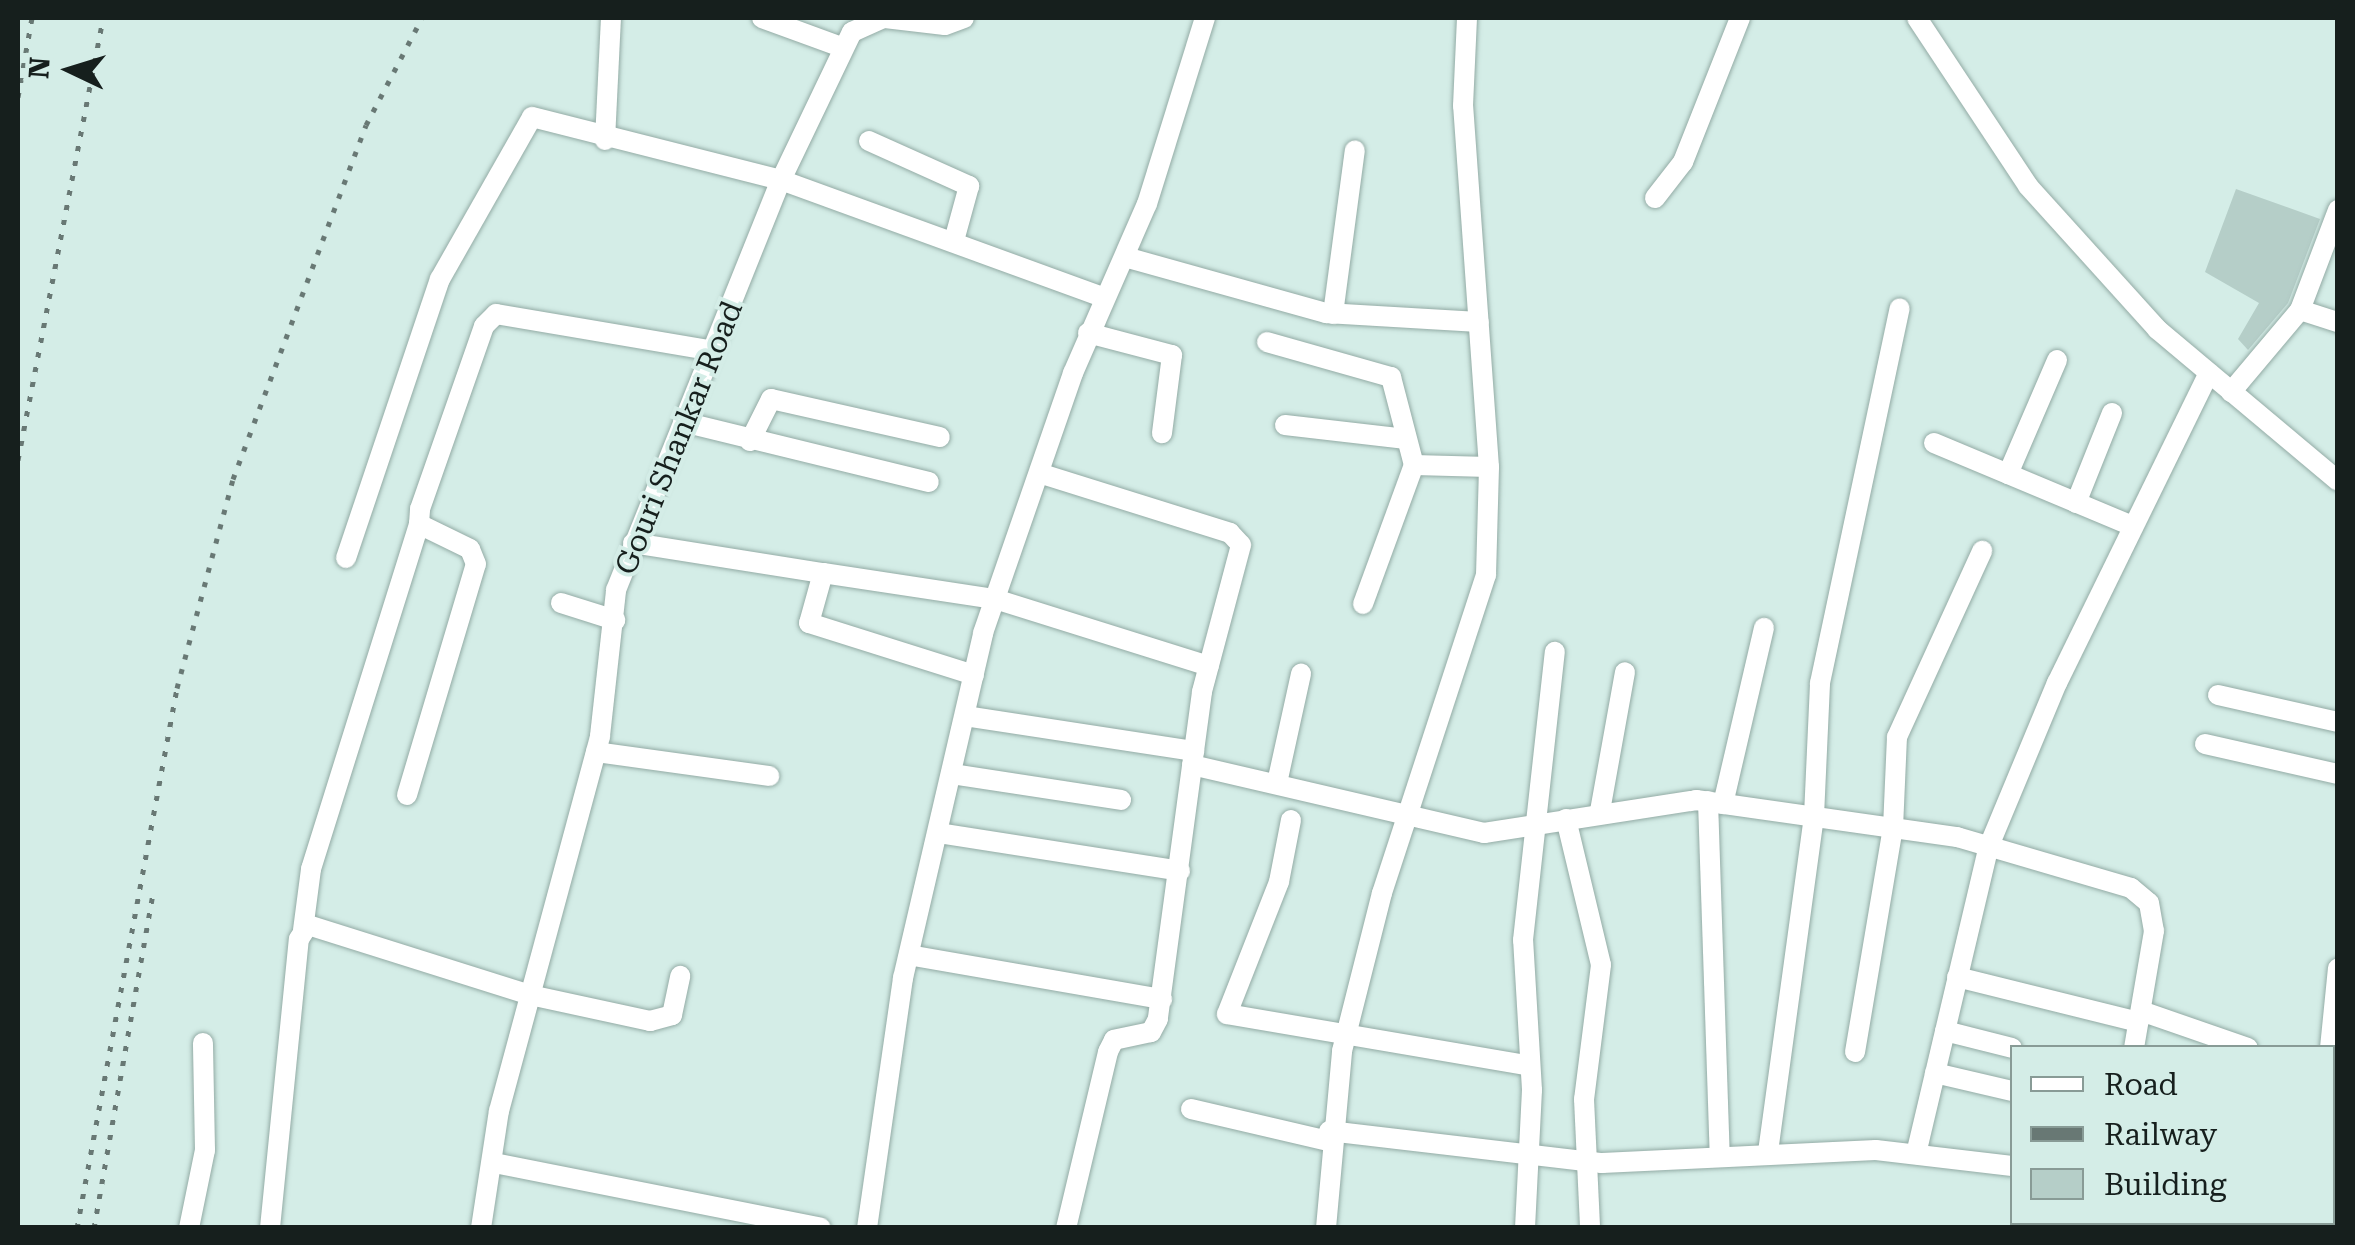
<!DOCTYPE html>
<style>
body{margin:0}
#map{position:relative;width:2355px;height:1245px;overflow:hidden;background:#d4ede7;font-family:"Roboto Serif",serif}
div>[style]{position:absolute}
[style*='--x']{left:calc(var(--x)*1px);top:calc(var(--y)*1px);width:calc(var(--w)*1px);rotate:calc(var(--a)*1deg)}
.building>*{inset:0;background:#b5cec8}
.roads{filter:drop-shadow(0 0 2px #93aba5) drop-shadow(0 0 2px #93aba5)}
.minor>*{height:20px;margin:-10px;padding:0 10px;transform-origin:10px;border-radius:10px;background:#fff}
.rail>*{height:5px;margin-top:-2.5px;transform-origin:0;background:repeating-linear-gradient(90deg,#687874 0 5px,transparent 0 15px)}
span{translate:-50% -50%;white-space:nowrap;text-align:center;line-height:1.15;-webkit-text-stroke:8px #d4ede7;paint-order:stroke}
.street-label{font-size:30px;color:#161f1d}
.frame{position:absolute;inset:0;border:20px solid #161f1d;pointer-events:none}
.legend{position:absolute;left:2010px;top:1045px;width:325px;height:180px;box-sizing:border-box;background:#d4ede7;border:2px solid #889b96;margin:0;padding:12px 18px;list-style:none;font-size:30px;color:#161f1d}
.legend li{display:flex;align-items:center;gap:20px;height:50px}
.legend b{width:50px;border:2px solid #889b96}
.north{position:absolute;left:20px;top:20px;width:100px;height:100px;-webkit-text-stroke:8px #d4ede7;paint-order:stroke;rotate:274deg;font-size:28px;font-weight:700;line-height:40px;text-align:center;color:#161f1d}
.north::after{content:'';display:block;margin:auto;width:35px;height:45px;background:#161f1d;clip-path:polygon(50% 0,100% 100%,50% 72%,0 100%)}
</style>
<div id="map">
<div class="building">
<div style="clip-path:polygon(2236px 189px,2320px 219px,2288px 303px,2248px 350px,2238px 339px,2259px 303px,2205px 272px)"></div>
</div>
<div class="roads">
<div class="minor">
<div style="--x:762;--y:18;--w:87;--a:20.1"></div>
<div style="--x:885;--y:18;--w:60;--a:6.7"></div>
<div style="--x:945;--y:25;--w:20;--a:-20"></div>
<div style="--x:1917;--y:18;--w:201;--a:56.5"></div>
<div style="--x:2028;--y:186;--w:193;--a:47.9"></div>
<div style="--x:2157;--y:329;--w:236;--a:40"></div>
<div style="--x:605;--y:140;--w:122;--a:-87.2"></div>
<div style="--x:869;--y:141;--w:110;--a:24.2"></div>
<div style="--x:969;--y:186;--w:57;--a:105.3"></div>
<div style="--x:1655;--y:198;--w:46;--a:-52.1"></div>
<div style="--x:1683;--y:162;--w:155;--a:-68.4"></div>
<div style="--x:1125;--y:257;--w:209;--a:15.6"></div>
<div style="--x:1326;--y:313;--w:153;--a:3.4"></div>
<div style="--x:2300;--y:310;--w:107;--a:-69.2"></div>
<div style="--x:1333;--y:314;--w:165;--a:-82.4"></div>
<div style="--x:1088;--y:333;--w:87;--a:14.7"></div>
<div style="--x:1172;--y:355;--w:79;--a:97.3"></div>
<div style="--x:1267;--y:342;--w:129;--a:15.8"></div>
<div style="--x:1391;--y:377;--w:91;--a:75.4"></div>
<div style="--x:1414;--y:465;--w:75;--a:1.5"></div>
<div style="--x:2231;--y:392;--w:107;--a:-49.9"></div>
<div style="--x:2300;--y:310;--w:40;--a:18"></div>
<div style="--x:683;--y:422;--w:253;--a:13.7"></div>
<div style="--x:1285;--y:425;--w:122;--a:6.6"></div>
<div style="--x:750;--y:441;--w:47;--a:-63.4"></div>
<div style="--x:771;--y:399;--w:173;--a:12.7"></div>
<div style="--x:1934;--y:443;--w:215;--a:22.7"></div>
<div style="--x:1042;--y:474;--w:197;--a:17.4"></div>
<div style="--x:1230;--y:533;--w:16;--a:47"></div>
<div style="--x:1241;--y:545;--w:152;--a:104.9"></div>
<div style="--x:1202;--y:692;--w:330;--a:97.7"></div>
<div style="--x:1158;--y:1019;--w:15;--a:118"></div>
<div style="--x:1151;--y:1032;--w:38;--a:168"></div>
<div style="--x:1114;--y:1040;--w:13;--a:117"></div>
<div style="--x:1108;--y:1052;--w:181;--a:103.4"></div>
<div style="--x:2008;--y:474;--w:124;--a:-66.7"></div>
<div style="--x:2076;--y:503;--w:97;--a:-68.2"></div>
<div style="--x:633;--y:543;--w:192;--a:9"></div>
<div style="--x:823;--y:573;--w:52;--a:105.6"></div>
<div style="--x:809;--y:623;--w:173;--a:17.5"></div>
<div style="--x:346;--y:558;--w:294;--a:-71.4"></div>
<div style="--x:440;--y:279;--w:186;--a:-60.4"></div>
<div style="--x:532;--y:117;--w:257;--a:14.2"></div>
<div style="--x:781;--y:180;--w:342;--a:20"></div>
<div style="--x:823;--y:573;--w:174;--a:8.6"></div>
<div style="--x:995;--y:599;--w:224;--a:17.4"></div>
<div style="--x:561;--y:603;--w:57;--a:17.5"></div>
<div style="--x:1363;--y:604;--w:148;--a:-69.9"></div>
<div style="--x:2218;--y:695;--w:123;--a:12.7"></div>
<div style="--x:965;--y:716;--w:232;--a:8.7"></div>
<div style="--x:2205;--y:744;--w:136;--a:12.7"></div>
<div style="--x:596;--y:752;--w:175;--a:7.9"></div>
<div style="--x:1192;--y:765;--w:300;--a:13.1"></div>
<div style="--x:1484;--y:833;--w:215;--a:-8.8"></div>
<div style="--x:1696;--y:800;--w:264;--a:8.1"></div>
<div style="--x:1957;--y:837;--w:181;--a:16.3"></div>
<div style="--x:2131;--y:888;--w:23;--a:40"></div>
<div style="--x:2149;--y:903;--w:28;--a:80"></div>
<div style="--x:2154;--y:931;--w:119;--a:99.7"></div>
<div style="--x:952;--y:774;--w:171;--a:8.7"></div>
<div style="--x:1277;--y:783;--w:112;--a:-77.6"></div>
<div style="--x:407;--y:795;--w:241;--a:-73.4"></div>
<div style="--x:476;--y:564;--w:16;--a:-112"></div>
<div style="--x:470;--y:549;--w:57;--a:-153.9"></div>
<div style="--x:419;--y:524;--w:15;--a:-86"></div>
<div style="--x:420;--y:509;--w:194;--a:-70.7"></div>
<div style="--x:484;--y:326;--w:17;--a:-45"></div>
<div style="--x:496;--y:314;--w:215;--a:9.6"></div>
<div style="--x:1708;--y:801;--w:354;--a:88.1"></div>
<div style="--x:1723;--y:804;--w:181;--a:-76.9"></div>
<div style="--x:1600;--y:811;--w:141;--a:-79.8"></div>
<div style="--x:1566;--y:819;--w:150;--a:76.5"></div>
<div style="--x:1601;--y:965;--w:135;--a:97.2"></div>
<div style="--x:1584;--y:1099;--w:129;--a:87.3"></div>
<div style="--x:1291;--y:820;--w:63;--a:101"></div>
<div style="--x:1279;--y:882;--w:142;--a:111.5"></div>
<div style="--x:1227;--y:1014;--w:307;--a:9.7"></div>
<div style="--x:938;--y:833;--w:245;--a:8.9"></div>
<div style="--x:303;--y:930;--w:62;--a:-82.5"></div>
<div style="--x:311;--y:869;--w:362;--a:-72.6"></div>
<div style="--x:909;--y:955;--w:257;--a:9.9"></div>
<div style="--x:1957;--y:977;--w:187;--a:13.9"></div>
<div style="--x:2141;--y:1011;--w:113;--a:19.1"></div>
<div style="--x:1945;--y:1031;--w:69;--a:14.2"></div>
<div style="--x:2330;--y:1048;--w:80;--a:-84.3"></div>
<div style="--x:1855;--y:1052;--w:227;--a:-80.4"></div>
<div style="--x:1893;--y:828;--w:91;--a:-87.5"></div>
<div style="--x:1897;--y:737;--w:205;--a:-65.4"></div>
<div style="--x:1935;--y:1073;--w:79;--a:13.2"></div>
<div style="--x:1191;--y:1109;--w:142;--a:13.1"></div>
<div style="--x:1329;--y:1131;--w:275;--a:6.7"></div>
<div style="--x:1602;--y:1163;--w:274;--a:-2.7"></div>
<div style="--x:1876;--y:1150;--w:137;--a:6.7"></div>
<div style="--x:1768;--y:1152;--w:339;--a:-82.2"></div>
<div style="--x:1814;--y:816;--w:133;--a:-87.4"></div>
<div style="--x:1820;--y:683;--w:383;--a:-78"></div>
<div style="--x:1916;--y:1154;--w:317;--a:-76.7"></div>
<div style="--x:1989;--y:846;--w:177;--a:-67.4"></div>
<div style="--x:2057;--y:683;--w:345;--a:-63.9"></div>
<div style="--x:494;--y:1163;--w:333;--a:11.2"></div>
<div style="--x:2191;--y:1222;--w:12;--a:31"></div>
<div style="--x:189;--y:1228;--w:80;--a:-78.4"></div>
<div style="--x:205;--y:1150;--w:107;--a:-91.1"></div>
<div style="--x:270;--y:1228;--w:290;--a:-84.3"></div>
<div style="--x:299;--y:939;--w:17;--a:-57"></div>
<div style="--x:308;--y:925;--w:233;--a:17.5"></div>
<div style="--x:530;--y:995;--w:123;--a:12.2"></div>
<div style="--x:650;--y:1021;--w:23;--a:-15"></div>
<div style="--x:672;--y:1015;--w:40;--a:-78"></div>
<div style="--x:481;--y:1228;--w:118;--a:-81.3"></div>
<div style="--x:499;--y:1111;--w:388;--a:-74.9"></div>
<div style="--x:600;--y:736;--w:147;--a:-83.7"></div>
<div style="--x:616;--y:590;--w:442;--a:-68.1"></div>
<div style="--x:781;--y:180;--w:164;--a:-64.4"></div>
<div style="--x:852;--y:32;--w:34;--a:-24"></div>
<div style="--x:867;--y:1228;--w:253;--a:-81.8"></div>
<div style="--x:903;--y:978;--w:354;--a:-76.9"></div>
<div style="--x:983;--y:633;--w:275;--a:-70.9"></div>
<div style="--x:1073;--y:373;--w:184;--a:-66.4"></div>
<div style="--x:1147;--y:204;--w:195;--a:-72.7"></div>
<div style="--x:1326;--y:1228;--w:178;--a:-84.8"></div>
<div style="--x:1342;--y:1051;--w:163;--a:-75.8"></div>
<div style="--x:1382;--y:893;--w:335;--a:-71.9"></div>
<div style="--x:1486;--y:575;--w:108;--a:-88.4"></div>
<div style="--x:1489;--y:467;--w:362;--a:-94.1"></div>
<div style="--x:1463;--y:106;--w:88;--a:-87.4"></div>
<div style="--x:1525;--y:1228;--w:138;--a:-87.1"></div>
<div style="--x:1532;--y:1090;--w:150;--a:-93.4"></div>
<div style="--x:1523;--y:940;--w:290;--a:-83.7"></div>
<div style="--x:2260;--y:1228;--w:6;--a:-72"></div>
</div>
</div>
<div class="rail">
<div style="--x:18;--y:97;--w:80;--a:-80"></div>
<div style="--x:18;--y:460;--w:450;--a:-79.1"></div>
<div style="--x:77;--y:1228;--w:549;--a:-79.51"></div>
<div style="--x:177;--y:688;--w:216;--a:-75"></div>
<div style="--x:233;--y:479;--w:378;--a:-69.4"></div>
<div style="--x:366;--y:125;--w:121;--a:-62.4"></div>
<div style="--x:94;--y:1228;--w:338;--a:-80"></div>
</div>
<div class="street-label">
<span style="left:679px;top:438px;rotate:-68deg">Gouri Shankar Road</span>
</div>
<div class="frame"></div>
<ul class="legend">
<li><b style="height:12px;background:#fff"></b>Road</li>
<li><b style="height:12px;background:#687874"></b>Railway</li>
<li><b style="height:28px;background:#b5cec8"></b>Building</li>
</ul>
<div class="north">N</div>
</div>
